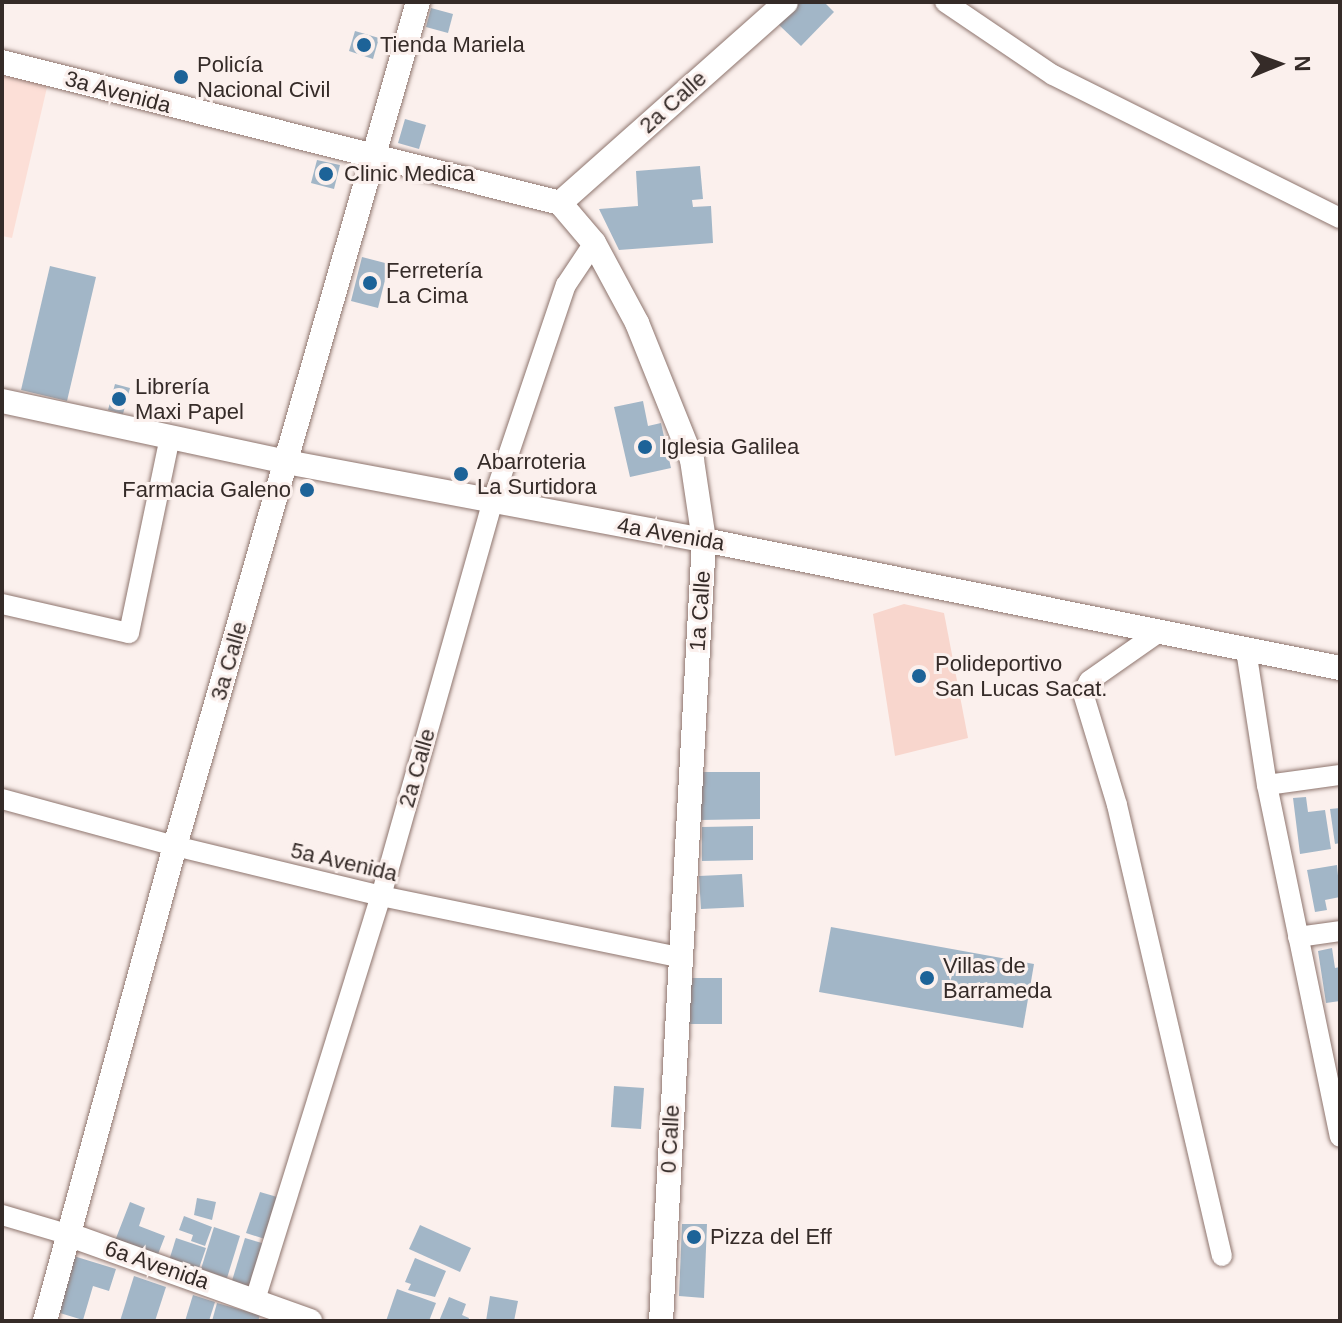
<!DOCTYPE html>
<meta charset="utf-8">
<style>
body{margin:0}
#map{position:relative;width:1342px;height:1323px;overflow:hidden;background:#fbf0ed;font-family:Arial,sans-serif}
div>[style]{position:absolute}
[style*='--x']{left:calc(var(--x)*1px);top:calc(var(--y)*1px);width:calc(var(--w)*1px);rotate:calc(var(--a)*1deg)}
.built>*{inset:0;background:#fcdfd7}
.green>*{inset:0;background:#f8d6cd}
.building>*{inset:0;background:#a2b6c7}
.roads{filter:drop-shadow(0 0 2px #8e756e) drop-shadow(0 0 2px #8e756e)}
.minor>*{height:20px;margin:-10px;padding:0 10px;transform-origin:10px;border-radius:10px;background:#fff}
.tertiary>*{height:24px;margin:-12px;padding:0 12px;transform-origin:12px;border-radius:12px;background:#fff}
.dots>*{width:22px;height:22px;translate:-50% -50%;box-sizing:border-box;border:4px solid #fbf0ed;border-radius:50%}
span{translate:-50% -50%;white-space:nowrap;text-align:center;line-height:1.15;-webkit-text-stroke:6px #fbf0ed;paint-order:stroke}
.poi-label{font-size:22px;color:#352b28}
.left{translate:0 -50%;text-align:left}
.right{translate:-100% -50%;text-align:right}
.street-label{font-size:22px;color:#352b28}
.frame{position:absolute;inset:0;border:4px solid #352b28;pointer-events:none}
.north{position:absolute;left:1238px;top:24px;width:80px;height:80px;-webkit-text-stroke:6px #fbf0ed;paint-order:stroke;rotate:89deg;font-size:22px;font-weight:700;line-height:32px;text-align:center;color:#352b28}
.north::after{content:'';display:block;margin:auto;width:28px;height:36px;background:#352b28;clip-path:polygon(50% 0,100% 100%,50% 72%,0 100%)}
</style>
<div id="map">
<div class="built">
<div style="clip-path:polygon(2px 72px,48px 83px,12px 238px,2px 236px)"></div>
</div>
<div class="green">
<div style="clip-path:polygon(904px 604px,944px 613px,968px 738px,895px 756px,873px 614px)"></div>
</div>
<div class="building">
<div style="clip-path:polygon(797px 2px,824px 2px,834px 12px,801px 46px,777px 23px)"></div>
<div style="clip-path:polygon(431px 8px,453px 14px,448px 33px,426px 27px)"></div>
<div style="clip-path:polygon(355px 31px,379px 38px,373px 59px,349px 51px)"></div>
<div style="clip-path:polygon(405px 119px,426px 125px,419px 149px,398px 143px)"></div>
<div style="clip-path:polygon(317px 160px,340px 165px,334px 189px,311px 183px)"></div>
<div style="clip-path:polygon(700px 166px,703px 199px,692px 200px,693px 207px,711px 206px,713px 243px,619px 250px,599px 209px,638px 206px,636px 171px)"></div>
<div style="clip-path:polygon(362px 257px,389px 264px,378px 308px,351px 301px)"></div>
<div style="clip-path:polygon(50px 266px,96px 277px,67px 401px,21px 390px)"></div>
<div style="clip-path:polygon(115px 384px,130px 388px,123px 414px,108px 410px)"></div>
<div style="clip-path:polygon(643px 401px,648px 426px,661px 423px,671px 468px,630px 477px,614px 407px)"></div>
<div style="clip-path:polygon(701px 772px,760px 772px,760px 819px,701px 820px)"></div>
<div style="clip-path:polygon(1306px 797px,1308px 812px,1325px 810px,1331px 849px,1300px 854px,1293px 798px)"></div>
<div style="clip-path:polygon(1340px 808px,1340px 843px,1335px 844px,1330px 809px)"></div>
<div style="clip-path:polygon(753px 826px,753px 860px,702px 861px,702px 827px)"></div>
<div style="clip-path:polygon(1337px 865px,1340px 897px,1325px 900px,1327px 910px,1315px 912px,1307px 870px)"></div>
<div style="clip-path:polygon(742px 874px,744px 907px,701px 909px,699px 876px)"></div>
<div style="clip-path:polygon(831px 927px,1034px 964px,1023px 1028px,819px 992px)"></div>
<div style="clip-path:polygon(1332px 948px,1335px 968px,1340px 967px,1340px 1001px,1326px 1003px,1318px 951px)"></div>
<div style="clip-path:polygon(683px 978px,722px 978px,722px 1024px,684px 1024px)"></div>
<div style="clip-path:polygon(614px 1086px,644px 1088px,641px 1129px,611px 1127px)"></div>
<div style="clip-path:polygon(260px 1192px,284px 1199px,271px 1241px,246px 1233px)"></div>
<div style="clip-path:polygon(197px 1198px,216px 1202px,212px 1220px,194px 1215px)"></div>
<div style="clip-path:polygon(130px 1202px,145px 1208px,139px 1226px,165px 1236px,155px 1262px,113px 1246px)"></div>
<div style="clip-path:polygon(184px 1216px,212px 1227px,205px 1246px,191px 1241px,193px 1235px,179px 1230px)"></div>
<div style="clip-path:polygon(682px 1224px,707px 1224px,704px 1298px,679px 1296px)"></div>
<div style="clip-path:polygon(420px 1225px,471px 1248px,460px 1272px,409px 1249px)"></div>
<div style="clip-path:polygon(214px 1227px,240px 1236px,227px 1278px,201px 1269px)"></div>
<div style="clip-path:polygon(176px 1238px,206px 1248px,197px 1274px,168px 1264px)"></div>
<div style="clip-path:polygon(245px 1238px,269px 1245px,255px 1292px,231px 1284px)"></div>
<div style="clip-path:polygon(67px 1254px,116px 1269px,109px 1291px,93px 1286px,83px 1320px,50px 1310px)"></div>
<div style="clip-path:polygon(415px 1258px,446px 1271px,435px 1297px,408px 1290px,411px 1284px,405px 1282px)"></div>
<div style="clip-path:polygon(134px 1276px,166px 1287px,155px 1321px,120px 1321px)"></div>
<div style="clip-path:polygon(397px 1289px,436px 1303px,429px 1321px,386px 1321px)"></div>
<div style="clip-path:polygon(193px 1295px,215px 1302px,209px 1321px,185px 1321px)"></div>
<div style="clip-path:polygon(490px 1296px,518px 1301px,514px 1321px,486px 1321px)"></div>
<div style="clip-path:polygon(449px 1297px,466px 1304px,462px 1315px,469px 1318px,468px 1321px,439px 1321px)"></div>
<div style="clip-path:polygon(217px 1303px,260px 1315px,258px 1321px,212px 1321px)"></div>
</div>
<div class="roads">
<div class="minor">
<div style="--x:945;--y:2;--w:130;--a:34.1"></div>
<div style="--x:1053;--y:75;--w:321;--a:26.5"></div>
<div style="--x:2;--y:604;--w:130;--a:12.9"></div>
<div style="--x:129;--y:633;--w:200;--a:-78.2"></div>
<div style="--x:1159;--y:632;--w:85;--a:145"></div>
<div style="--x:1089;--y:681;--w:13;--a:117"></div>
<div style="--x:1083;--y:693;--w:117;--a:73.1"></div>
<div style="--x:1117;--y:805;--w:463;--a:76.9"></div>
<div style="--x:1246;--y:650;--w:137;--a:81.2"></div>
<div style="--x:1267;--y:785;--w:359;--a:78.3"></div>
<div style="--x:1267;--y:785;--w:74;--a:-7.8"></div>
<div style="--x:2;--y:799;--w:179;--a:15.2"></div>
<div style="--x:175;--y:846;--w:212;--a:13.6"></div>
<div style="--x:381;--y:896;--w:304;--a:11.6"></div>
<div style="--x:1298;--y:937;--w:42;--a:-8.1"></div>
<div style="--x:2;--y:1215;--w:71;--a:16.4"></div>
<div style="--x:255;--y:1300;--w:423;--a:-72.7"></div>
<div style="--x:381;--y:896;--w:408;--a:-74.2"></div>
<div style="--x:492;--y:503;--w:230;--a:-71.3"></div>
<div style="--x:566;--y:285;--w:50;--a:-56.3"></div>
</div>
<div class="tertiary">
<div style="--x:2;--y:62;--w:576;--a:14.18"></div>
<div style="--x:560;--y:203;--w:52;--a:49.6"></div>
<div style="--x:594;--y:243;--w:91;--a:61.7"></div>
<div style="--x:637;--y:323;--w:148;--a:68.1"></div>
<div style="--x:692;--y:460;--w:81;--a:81.5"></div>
<div style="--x:704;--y:540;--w:782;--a:93.15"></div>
<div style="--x:560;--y:203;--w:302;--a:-41.6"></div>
<div style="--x:2;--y:401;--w:290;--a:12.1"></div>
<div style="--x:286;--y:462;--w:425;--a:10.6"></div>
<div style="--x:704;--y:540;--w:649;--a:11.38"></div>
<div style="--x:70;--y:1235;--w:255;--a:19.7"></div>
<div style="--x:45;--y:1321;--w:492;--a:-74.7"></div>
<div style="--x:175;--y:846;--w:878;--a:-73.94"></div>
</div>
</div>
<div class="dots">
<div style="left:364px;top:45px;background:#1d6398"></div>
<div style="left:181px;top:77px;background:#1d6398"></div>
<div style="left:326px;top:174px;background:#1d6398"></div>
<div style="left:370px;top:283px;background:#1d6398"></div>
<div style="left:119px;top:399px;background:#1d6398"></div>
<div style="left:645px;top:447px;background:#1d6398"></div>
<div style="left:461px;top:474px;background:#1d6398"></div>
<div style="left:307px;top:490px;background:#1d6398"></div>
<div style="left:919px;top:676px;background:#1d6398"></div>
<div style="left:927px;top:978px;background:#1d6398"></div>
<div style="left:694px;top:1237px;background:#1d6398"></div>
</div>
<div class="poi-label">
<span class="left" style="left:380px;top:45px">Tienda Mariela</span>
<span class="left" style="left:197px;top:77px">Policía<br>Nacional Civil</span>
<span class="left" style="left:344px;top:174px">Clinic Medica</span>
<span class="left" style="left:386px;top:283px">Ferretería<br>La Cima</span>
<span class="left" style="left:135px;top:399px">Librería<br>Maxi Papel</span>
<span class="left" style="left:661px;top:447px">Iglesia Galilea</span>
<span class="left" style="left:477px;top:474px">Abarroteria<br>La Surtidora</span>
<span class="right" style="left:291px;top:490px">Farmacia Galeno</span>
<span class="left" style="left:935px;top:676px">Polideportivo<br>San Lucas Sacat.</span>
<span class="left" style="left:943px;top:978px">Villas de<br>Barrameda</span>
<span class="left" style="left:710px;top:1237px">Pizza del Eff</span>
</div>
<div class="street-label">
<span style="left:118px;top:92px;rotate:15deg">3a Avenida</span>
<span style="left:673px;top:102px;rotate:-42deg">2a Calle</span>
<span style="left:671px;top:534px;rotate:10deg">4a Avenida</span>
<span style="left:700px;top:611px;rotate:-86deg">1a Calle</span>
<span style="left:229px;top:661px;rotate:-74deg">3a Calle</span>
<span style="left:417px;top:768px;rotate:-74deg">2a Calle</span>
<span style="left:344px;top:862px;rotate:13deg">5a Avenida</span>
<span style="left:670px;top:1139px;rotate:-87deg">0 Calle</span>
<span style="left:157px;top:1265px;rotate:19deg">6a Avenida</span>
</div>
<div class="frame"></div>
<div class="north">N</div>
</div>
